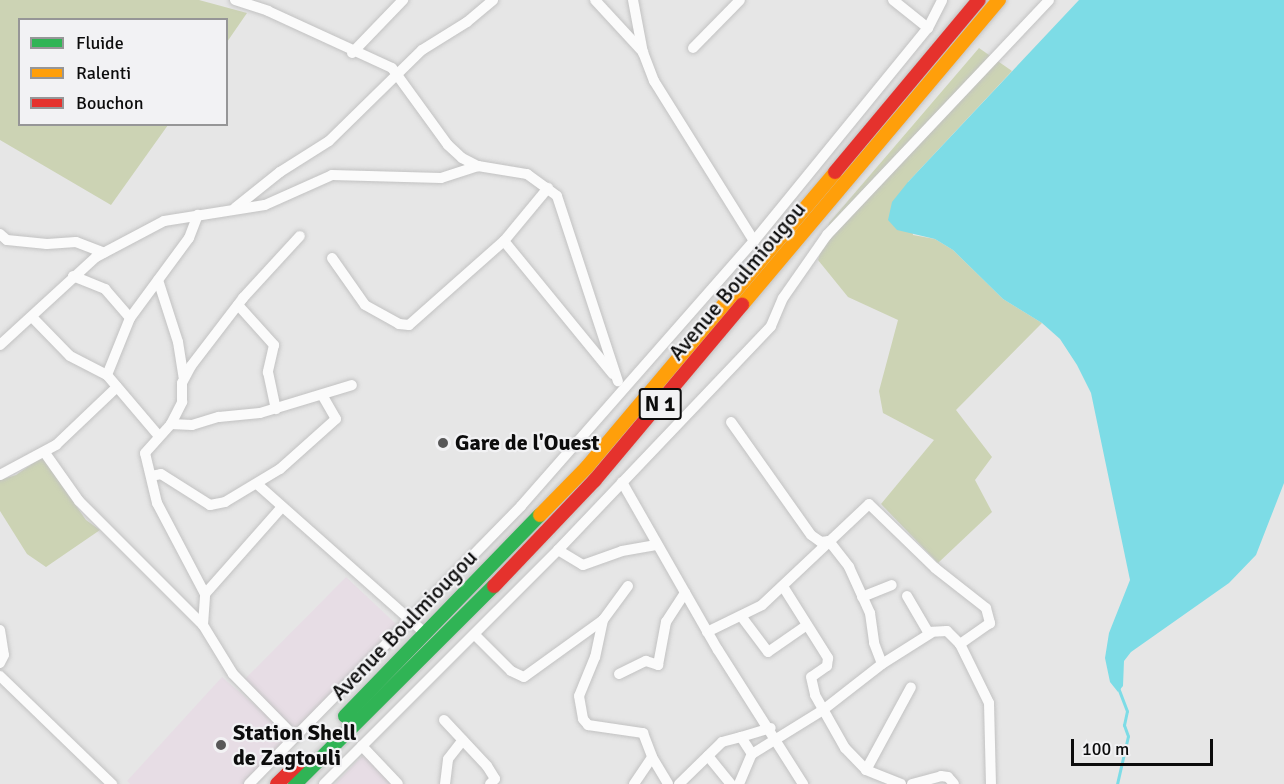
<!DOCTYPE html>
<style>
body{margin:0}
#map{position:relative;width:1284px;height:784px;overflow:hidden;background:#e6e6e6;font-family:Signika,sans-serif}
div>[style]{position:absolute}
[style*='--x']{left:calc(var(--x)*1px);top:calc(var(--y)*1px);width:calc(var(--w)*1px);rotate:calc(var(--a)*1deg)}
.commercial>*{inset:0;background:#e7dde5}
.green>*{inset:0;background:#ccd3b4}
.water>*{inset:0;background:#7ddce6}
.stream>*{height:3px;margin:-1.5px;padding:0 1.5px;transform-origin:1.5px;border-radius:1.5px;background:#7ddce6}
.roads{filter:drop-shadow(0 0 2px #c2c2c2) drop-shadow(0 0 2px #c2c2c2)}
.street>*{height:10px;margin:-5px;padding:0 5px;transform-origin:5px;border-radius:5px;background:#fbfbfb}
.fast>*{height:14px;margin:-7px;padding:0 7px;transform-origin:7px;border-radius:7px;background:#30b455}
.slow>*{height:14px;margin:-7px;padding:0 7px;transform-origin:7px;border-radius:7px;background:#ff9f0a}
.jam>*{height:14px;margin:-7px;padding:0 7px;transform-origin:7px;border-radius:7px;background:#e5322d}
.dots>*{width:16px;height:16px;translate:-50% -50%;box-sizing:border-box;border:3px solid #f2f2f4;border-radius:50%}
span{translate:-50% -50%;white-space:nowrap;text-align:center;line-height:1.15;-webkit-text-stroke:4.5px #f2f2f4;paint-order:stroke}
.shield-label span{padding:2px 4px;background:#f2f2f4;border:2px solid;border-radius:4px;-webkit-text-stroke-width:0}
.shield-label{font-size:21px;color:#0c0c0c;font-weight:700}
.street-label{font-size:22px;color:#0c0c0c}
.poi-label{font-size:22px;color:#0c0c0c;font-weight:700}
.left{translate:0 -50%;text-align:left}
.legend{position:absolute;left:18px;top:18px;width:210px;height:108px;box-sizing:border-box;background:#f2f2f4;border:2px solid #969697;margin:0;padding:8px 10px;list-style:none;font-size:18px;color:#0c0c0c}
.legend li{display:flex;align-items:center;gap:12px;height:30px}
.legend b{width:30px;border:2px solid #969697}
.scale{position:absolute;left:1071px;top:739px;width:142px;height:27px;box-sizing:border-box;border:3px solid #0c0c0c;border-top:0;padding-left:8px;font-size:18px;line-height:21px;white-space:nowrap;color:#0c0c0c;-webkit-text-stroke:4px #f2f2f4;paint-order:stroke}
</style>
<div id="map">
<div class="commercial">
<div style="clip-path:polygon(346px 577px,396px 624px,295px 734px,242px 682px)"></div>
<div style="clip-path:polygon(222px 677px,291px 736px,244px 784px,130px 784px,127px 781px)"></div>
<div style="clip-path:polygon(366px 752px,397px 784px,335px 784px)"></div>
</div>
<div class="green">
<div style="clip-path:polygon(0 0,199px 0,247px 13px,227px 42px,226px 20px,20px 20px,20px 124px,168px 125px,111px 205px,0 140px)"></div>
<div style="clip-path:polygon(979px 48px,1012px 71px,908px 182px,913px 235px,935px 239px,953px 250px,1003px 299px,1042px 323px,956px 410px,992px 457px,975px 480px,992px 512px,938px 563px,881px 504px,934px 440px,883px 413px,879px 391px,898px 320px,848px 297px,818px 260px,829px 223px)"></div>
<div style="clip-path:polygon(42px 457px,86px 520px,100px 530px,46px 567px,27px 554px,0 511px,0 480px,16px 475px)"></div>
</div>
<div class="water">
<div style="clip-path:polygon(1079px 0,1284px 0,1284px 483px,1256px 555px,1229px 583px,1131px 652px,1124px 661px,1123px 686px,1118px 692px,1110px 682px,1105px 658px,1109px 633px,1130px 580px,1091px 393px,1077px 365px,1060px 339px,1042px 323px,1003px 299px,953px 250px,935px 239px,897px 230px,888px 220px,892px 202px,908px 182px)"></div>
</div>
<div class="stream">
<div style="--x:1117;--y:784;--w:49;--a:-77.1"></div>
<div style="--x:1128;--y:736;--w:12;--a:-110"></div>
<div style="--x:1124;--y:725;--w:14;--a:-78"></div>
<div style="--x:1127;--y:711;--w:25;--a:-111"></div>
</div>
<div class="roads">
<div class="street">
<div style="--x:235;--y:0;--w:35;--a:18"></div>
<div style="--x:268;--y:11;--w:136;--a:24.7"></div>
<div style="--x:392;--y:68;--w:95;--a:54"></div>
<div style="--x:448;--y:145;--w:19;--a:43"></div>
<div style="--x:462;--y:158;--w:18;--a:27"></div>
<div style="--x:478;--y:166;--w:50;--a:9.3"></div>
<div style="--x:527;--y:174;--w:37;--a:36"></div>
<div style="--x:557;--y:196;--w:195;--a:71.8"></div>
<div style="--x:595;--y:0;--w:71;--a:47.3"></div>
<div style="--x:893;--y:0;--w:45;--a:38.7"></div>
<div style="--x:693;--y:48;--w:67;--a:-45.6"></div>
<div style="--x:352;--y:53;--w:74;--a:-46.1"></div>
<div style="--x:235;--y:208;--w:58;--a:-38.7"></div>
<div style="--x:280;--y:172;--w:58;--a:-32.3"></div>
<div style="--x:329;--y:141;--w:130;--a:-44.4"></div>
<div style="--x:422;--y:50;--w:53;--a:-31.9"></div>
<div style="--x:467;--y:22;--w:34;--a:-40"></div>
<div style="--x:0;--y:234;--w:9;--a:41"></div>
<div style="--x:7;--y:240;--w:40;--a:5.7"></div>
<div style="--x:47;--y:244;--w:29;--a:-4"></div>
<div style="--x:76;--y:242;--w:30;--a:21"></div>
<div style="--x:504;--y:241;--w:172;--a:50.7"></div>
<div style="--x:754;--y:241;--w:275;--a:-50.8"></div>
<div style="--x:928;--y:28;--w:31;--a:-63"></div>
<div style="--x:332;--y:258;--w:57;--a:54.9"></div>
<div style="--x:365;--y:305;--w:39;--a:29"></div>
<div style="--x:399;--y:324;--w:10;--a:6"></div>
<div style="--x:409;--y:325;--w:127;--a:-41.5"></div>
<div style="--x:504;--y:241;--w:69;--a:-50.3"></div>
<div style="--x:73;--y:276;--w:35;--a:22"></div>
<div style="--x:105;--y:289;--w:38;--a:49"></div>
<div style="--x:158;--y:280;--w:65;--a:72.1"></div>
<div style="--x:178;--y:342;--w:36;--a:81"></div>
<div style="--x:238;--y:305;--w:54;--a:48"></div>
<div style="--x:274;--y:345;--w:28;--a:103"></div>
<div style="--x:268;--y:372;--w:38;--a:78"></div>
<div style="--x:32;--y:317;--w:54;--a:45.7"></div>
<div style="--x:70;--y:356;--w:42;--a:27.2"></div>
<div style="--x:107;--y:375;--w:79;--a:49.6"></div>
<div style="--x:0;--y:345;--w:130;--a:-42.5"></div>
<div style="--x:96;--y:257;--w:77;--a:-27.9"></div>
<div style="--x:164;--y:221;--w:102;--a:-9"></div>
<div style="--x:265;--y:205;--w:73;--a:-24.1"></div>
<div style="--x:332;--y:175;--w:109;--a:1.6"></div>
<div style="--x:441;--y:178;--w:39;--a:-18"></div>
<div style="--x:107;--y:375;--w:61;--a:-68"></div>
<div style="--x:130;--y:318;--w:99;--a:-53.6"></div>
<div style="--x:189;--y:238;--w:25;--a:-69"></div>
<div style="--x:731;--y:422;--w:138;--a:54.7"></div>
<div style="--x:811;--y:535;--w:12;--a:35"></div>
<div style="--x:821;--y:542;--w:8;--a:-7"></div>
<div style="--x:829;--y:541;--w:33;--a:52"></div>
<div style="--x:849;--y:567;--w:51;--a:65.5"></div>
<div style="--x:870;--y:613;--w:30;--a:82"></div>
<div style="--x:874;--y:643;--w:22;--a:69"></div>
<div style="--x:882;--y:664;--w:75;--a:142.1"></div>
<div style="--x:823;--y:710;--w:84;--a:148.2"></div>
<div style="--x:171;--y:424;--w:25;--a:-63"></div>
<div style="--x:182;--y:402;--w:19;--a:-90"></div>
<div style="--x:182;--y:383;--w:19;--a:-62"></div>
<div style="--x:191;--y:366;--w:86;--a:-52.6"></div>
<div style="--x:243;--y:298;--w:84;--a:-47.4"></div>
<div style="--x:45;--y:453;--w:59;--a:54.7"></div>
<div style="--x:79;--y:501;--w:175;--a:45"></div>
<div style="--x:203;--y:625;--w:31;--a:-86"></div>
<div style="--x:205;--y:594;--w:103;--a:-117.8"></div>
<div style="--x:157;--y:503;--w:51;--a:-103.5"></div>
<div style="--x:145;--y:453;--w:39;--a:-48"></div>
<div style="--x:171;--y:424;--w:21;--a:3"></div>
<div style="--x:192;--y:425;--w:28;--a:-17"></div>
<div style="--x:219;--y:417;--w:41;--a:-5.6"></div>
<div style="--x:260;--y:413;--w:96;--a:-16.9"></div>
<div style="--x:0;--y:475;--w:64;--a:-28.2"></div>
<div style="--x:56;--y:445;--w:84;--a:-43.6"></div>
<div style="--x:151;--y:476;--w:10;--a:-11"></div>
<div style="--x:161;--y:474;--w:58;--a:32.3"></div>
<div style="--x:210;--y:505;--w:15;--a:-11"></div>
<div style="--x:225;--y:502;--w:64;--a:-31"></div>
<div style="--x:280;--y:469;--w:75;--a:-41.8"></div>
<div style="--x:336;--y:419;--w:28;--a:-120"></div>
<div style="--x:622;--y:482;--w:193;--a:60.3"></div>
<div style="--x:718;--y:650;--w:159;--a:57.6"></div>
<div style="--x:257;--y:484;--w:226;--a:41.6"></div>
<div style="--x:558;--y:550;--w:29;--a:31"></div>
<div style="--x:583;--y:565;--w:41;--a:-19.7"></div>
<div style="--x:622;--y:551;--w:36;--a:-10"></div>
<div style="--x:628;--y:586;--w:42;--a:126.3"></div>
<div style="--x:603;--y:620;--w:38;--a:102"></div>
<div style="--x:595;--y:657;--w:42;--a:112.3"></div>
<div style="--x:579;--y:696;--w:23;--a:80"></div>
<div style="--x:583;--y:719;--w:8;--a:50"></div>
<div style="--x:588;--y:725;--w:56;--a:8.3"></div>
<div style="--x:643;--y:733;--w:26;--a:69"></div>
<div style="--x:652;--y:757;--w:31;--a:59"></div>
<div style="--x:784;--y:588;--w:83;--a:57.8"></div>
<div style="--x:828;--y:658;--w:8;--a:97"></div>
<div style="--x:827;--y:666;--w:19;--a:145"></div>
<div style="--x:811;--y:677;--w:18;--a:77"></div>
<div style="--x:815;--y:695;--w:61;--a:60.5"></div>
<div style="--x:845;--y:748;--w:30;--a:46"></div>
<div style="--x:205;--y:594;--w:116;--a:-48.5"></div>
<div style="--x:907;--y:596;--w:42;--a:59.7"></div>
<div style="--x:928;--y:632;--w:19;--a:-3"></div>
<div style="--x:947;--y:631;--w:18;--a:45"></div>
<div style="--x:960;--y:644;--w:66;--a:63.8"></div>
<div style="--x:989;--y:703;--w:81;--a:88.6"></div>
<div style="--x:862;--y:597;--w:32;--a:-22"></div>
<div style="--x:741;--y:616;--w:45;--a:53.1"></div>
<div style="--x:768;--y:652;--w:47;--a:-34.7"></div>
<div style="--x:203;--y:625;--w:57;--a:58.5"></div>
<div style="--x:233;--y:674;--w:88;--a:45.5"></div>
<div style="--x:0;--y:630;--w:25;--a:81"></div>
<div style="--x:4;--y:655;--w:9;--a:117"></div>
<div style="--x:707;--y:632;--w:61;--a:-26.1"></div>
<div style="--x:762;--y:605;--w:147;--a:-43.3"></div>
<div style="--x:869;--y:504;--w:92;--a:44.1"></div>
<div style="--x:935;--y:568;--w:65;--a:38.1"></div>
<div style="--x:986;--y:608;--w:16;--a:75"></div>
<div style="--x:990;--y:623;--w:37;--a:145"></div>
<div style="--x:475;--y:635;--w:51;--a:45"></div>
<div style="--x:511;--y:671;--w:14;--a:25"></div>
<div style="--x:524;--y:677;--w:97;--a:-35.8"></div>
<div style="--x:882;--y:664;--w:58;--a:-32.3"></div>
<div style="--x:619;--y:674;--w:30;--a:-26"></div>
<div style="--x:646;--y:661;--w:13;--a:18"></div>
<div style="--x:658;--y:665;--w:44;--a:-79.5"></div>
<div style="--x:666;--y:622;--w:35;--a:-57"></div>
<div style="--x:0;--y:676;--w:156;--a:44"></div>
<div style="--x:444;--y:720;--w:63;--a:46.9"></div>
<div style="--x:487;--y:766;--w:15;--a:58"></div>
<div style="--x:495;--y:779;--w:7;--a:135"></div>
<div style="--x:362;--y:746;--w:52;--a:46.5"></div>
<div style="--x:708;--y:756;--w:36;--a:51"></div>
<div style="--x:249;--y:784;--w:389;--a:-45.6"></div>
<div style="--x:521;--y:506;--w:353;--a:-48.7"></div>
<div style="--x:754;--y:241;--w:189;--a:-122"></div>
<div style="--x:654;--y:81;--w:30;--a:-111"></div>
<div style="--x:643;--y:53;--w:54;--a:-100.7"></div>
<div style="--x:324;--y:784;--w:331;--a:-45"></div>
<div style="--x:558;--y:550;--w:309;--a:-46.4"></div>
<div style="--x:771;--y:326;--w:30;--a:-67"></div>
<div style="--x:783;--y:298;--w:77;--a:-55.1"></div>
<div style="--x:827;--y:235;--w:323;--a:-46.6"></div>
<div style="--x:445;--y:784;--w:25;--a:-83"></div>
<div style="--x:448;--y:759;--w:24;--a:-52"></div>
<div style="--x:634;--y:784;--w:32;--a:-56"></div>
<div style="--x:679;--y:784;--w:60;--a:-44.3"></div>
<div style="--x:722;--y:742;--w:20;--a:-15"></div>
<div style="--x:739;--y:784;--w:33;--a:-67"></div>
<div style="--x:752;--y:754;--w:20;--a:-123"></div>
<div style="--x:741;--y:737;--w:31;--a:-17"></div>
<div style="--x:901;--y:784;--w:38;--a:-158"></div>
<div style="--x:866;--y:770;--w:94;--a:-61.5"></div>
<div style="--x:912;--y:784;--w:30;--a:-15"></div>
<div style="--x:941;--y:776;--w:7;--a:8"></div>
<div style="--x:948;--y:777;--w:9;--a:49"></div>
</div>
<div class="fast">
<div style="--x:345;--y:716;--w:280;--a:-45.9"></div>
<div style="--x:295;--y:784;--w:281;--a:-44.9"></div>
</div>
<div class="slow">
<div style="--x:742;--y:305;--w:399;--a:-49.9"></div>
<div style="--x:540;--y:515;--w:67;--a:-45.6"></div>
<div style="--x:587;--y:467;--w:385;--a:-49.9"></div>
</div>
<div class="jam">
<div style="--x:835;--y:172;--w:224;--a:-50.1"></div>
<div style="--x:494;--y:586;--w:146;--a:-46.4"></div>
<div style="--x:595;--y:480;--w:229;--a:-50"></div>
<div style="--x:277;--y:784;--w:33;--a:-44"></div>
</div>
</div>
<div class="dots">
<div style="left:443px;top:443px;background:#585858"></div>
<div style="left:221px;top:745px;background:#585858"></div>
</div>
<div class="shield-label">
<span style="left:660px;top:404px">N 1</span>
</div>
<div class="street-label">
<span style="left:737px;top:281px;rotate:-50deg">Avenue Boulmiougou</span>
<span style="left:404px;top:625px;rotate:-46deg">Avenue Boulmiougou</span>
</div>
<div class="poi-label">
<span class="left" style="left:455px;top:443px">Gare de l'Ouest</span>
<span class="left" style="left:233px;top:745px">Station Shell<br>de Zagtouli</span>
</div>
<ul class="legend">
<li><b style="height:8px;background:#30b455"></b>Fluide</li>
<li><b style="height:8px;background:#ff9f0a"></b>Ralenti</li>
<li><b style="height:8px;background:#e5322d"></b>Bouchon</li>
</ul>
<div class="scale">100 m</div>
</div>
